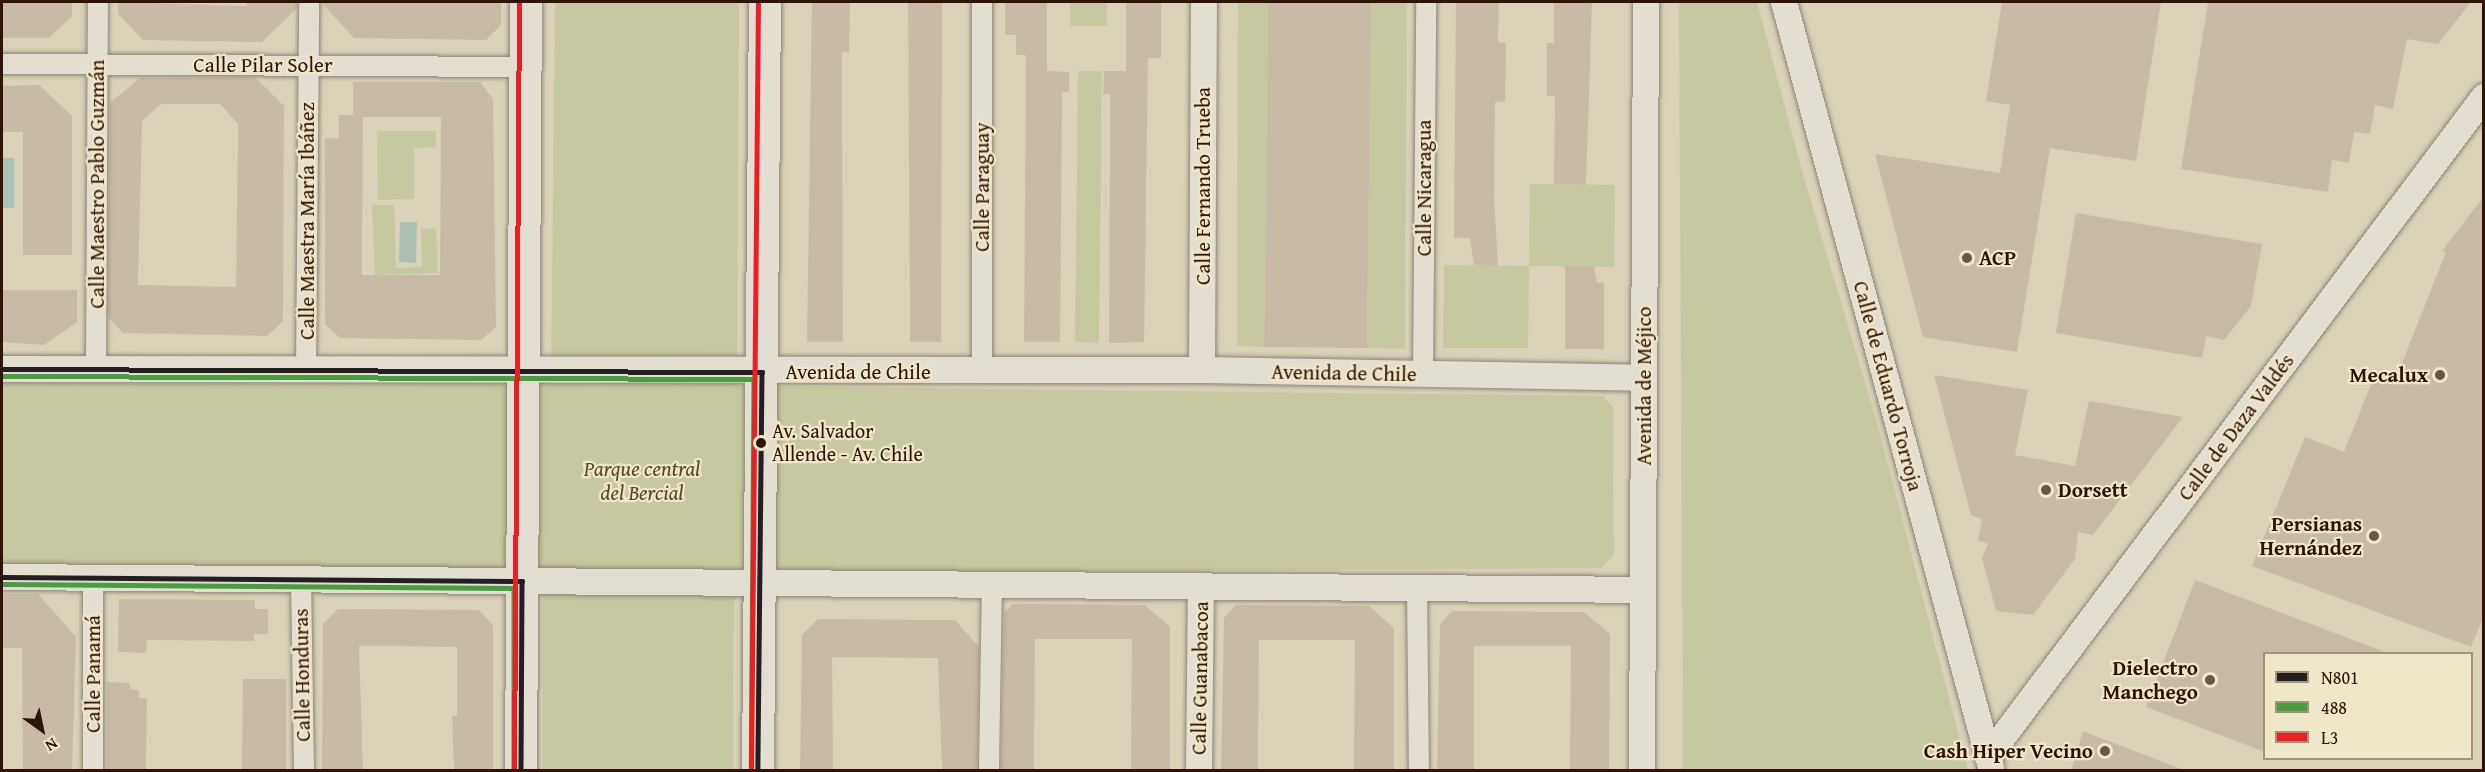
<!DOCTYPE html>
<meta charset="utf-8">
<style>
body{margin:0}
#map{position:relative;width:2485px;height:772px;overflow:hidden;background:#d9d2b9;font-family:"Gentium Book Plus",serif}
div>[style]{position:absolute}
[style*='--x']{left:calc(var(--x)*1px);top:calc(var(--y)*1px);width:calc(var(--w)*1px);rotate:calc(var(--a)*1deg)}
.green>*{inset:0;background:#c6c89f}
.water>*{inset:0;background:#adc0b6}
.building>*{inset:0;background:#c7bba8}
.roads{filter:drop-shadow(0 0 2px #8d8576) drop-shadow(0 0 2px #8d8576)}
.pedestrian>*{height:20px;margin:-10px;padding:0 10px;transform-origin:10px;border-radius:10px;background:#e2ded1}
.minor>*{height:26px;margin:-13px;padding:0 13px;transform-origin:13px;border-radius:13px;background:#e2ded1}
.tertiary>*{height:32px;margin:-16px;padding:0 16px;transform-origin:16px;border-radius:16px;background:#e2ded1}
.bus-1>*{height:4.5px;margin:-2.25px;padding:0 2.25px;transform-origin:2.25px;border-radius:2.25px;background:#231f20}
.bus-2>*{height:4.5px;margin:-2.25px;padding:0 2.25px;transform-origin:2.25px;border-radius:2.25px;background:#469e3e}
.bus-3>*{height:4.5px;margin:-2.25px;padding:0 2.25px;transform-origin:2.25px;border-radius:2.25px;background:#ee1c25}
.dots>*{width:16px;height:16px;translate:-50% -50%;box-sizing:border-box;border:3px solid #efe7c9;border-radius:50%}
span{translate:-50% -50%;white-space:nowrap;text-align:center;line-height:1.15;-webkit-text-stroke:4.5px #efe7c9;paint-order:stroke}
.bus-label{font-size:20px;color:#2f1308}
.left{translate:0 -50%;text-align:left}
.street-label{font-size:21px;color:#2f1308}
.poi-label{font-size:21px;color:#2f1308;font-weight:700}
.right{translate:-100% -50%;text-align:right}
.park-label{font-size:21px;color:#58472f;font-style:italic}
.frame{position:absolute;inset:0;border:3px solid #2f1308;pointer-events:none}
.legend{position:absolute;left:2263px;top:652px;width:210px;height:108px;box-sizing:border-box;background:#efe7c9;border:2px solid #a2927c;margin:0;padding:8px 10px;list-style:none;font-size:18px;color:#2f1308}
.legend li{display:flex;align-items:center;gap:12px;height:30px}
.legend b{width:30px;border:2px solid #a2927c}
.north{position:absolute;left:12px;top:700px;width:60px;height:60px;-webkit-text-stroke:4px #efe7c9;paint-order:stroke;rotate:147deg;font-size:16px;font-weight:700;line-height:24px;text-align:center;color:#2f1308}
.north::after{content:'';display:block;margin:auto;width:21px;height:27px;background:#2f1308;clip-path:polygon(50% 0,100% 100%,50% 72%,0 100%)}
</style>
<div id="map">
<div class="green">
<div style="clip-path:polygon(555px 2px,739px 2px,737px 386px,1603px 396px,1613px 407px,1614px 555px,1601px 568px,739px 573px,734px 606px,733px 770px,543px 770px,543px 572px,2px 568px,2px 379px,551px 382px)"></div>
<div style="clip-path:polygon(1070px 2px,1107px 2px,1107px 26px,1070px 26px)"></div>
<div style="clip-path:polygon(1238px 2px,1268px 2px,1264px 347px,1237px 346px)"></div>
<div style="clip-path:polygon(1371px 2px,1407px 2px,1405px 349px,1367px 348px)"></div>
<div style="clip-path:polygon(1679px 2px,1757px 2px,1802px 171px,1878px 426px,1968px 770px,1683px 770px)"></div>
<div style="clip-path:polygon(1078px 71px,1102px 71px,1099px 343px,1075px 342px)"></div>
<div style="clip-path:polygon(377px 131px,436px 131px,436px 147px,414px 148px,414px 199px,378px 200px)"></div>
<div style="clip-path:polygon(1530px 184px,1615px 185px,1614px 267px,1529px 266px,1528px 348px,1443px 348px,1444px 265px,1529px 266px)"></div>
<div style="clip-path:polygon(372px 205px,394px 205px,396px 268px,422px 267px,421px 229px,436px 228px,438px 273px,375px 275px)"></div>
</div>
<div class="water">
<div style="clip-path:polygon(2px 158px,14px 158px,14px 208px,2px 208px)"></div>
<div style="clip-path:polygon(400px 222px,417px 222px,416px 263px,399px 262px)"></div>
</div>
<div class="building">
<div style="clip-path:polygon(2px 2px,72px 2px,72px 16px,49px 38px,2px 38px)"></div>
<div style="clip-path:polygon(118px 2px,247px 6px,247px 2px,297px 2px,297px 8px,262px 42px,143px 40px,118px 14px)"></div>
<div style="clip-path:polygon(321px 2px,501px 2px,501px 25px,486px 40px,354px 38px)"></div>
<div style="clip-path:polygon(812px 2px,850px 2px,849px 53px,842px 52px,843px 342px,807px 342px)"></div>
<div style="clip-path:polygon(908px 2px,942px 2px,941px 342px,910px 342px)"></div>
<div style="clip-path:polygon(1005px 2px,1047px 2px,1047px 71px,1069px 72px,1069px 92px,1062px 92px,1060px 342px,1024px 342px,1026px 55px,1016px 55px,1016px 35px,1005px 35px)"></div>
<div style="clip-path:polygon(1126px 2px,1161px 2px,1161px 58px,1148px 58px,1144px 342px,1109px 343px,1110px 94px,1103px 94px,1104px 71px,1126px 71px)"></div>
<div style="clip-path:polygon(1268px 2px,1371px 2px,1367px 348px,1264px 347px)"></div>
<div style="clip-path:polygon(1456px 2px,1499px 2px,1498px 42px,1506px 43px,1505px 102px,1495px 102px,1494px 197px,1498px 266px,1474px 265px,1470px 238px,1454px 238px)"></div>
<div style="clip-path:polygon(1554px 2px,1592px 2px,1586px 185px,1554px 184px,1555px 96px,1547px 96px,1547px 43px,1554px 43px)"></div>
<div style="clip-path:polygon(2002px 2px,2161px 2px,2136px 161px,2050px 148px,2017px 352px,1923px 337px,1875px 154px,2000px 173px,2010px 105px,1986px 101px)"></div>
<div style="clip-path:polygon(2208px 2px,2471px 2px,2438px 44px,2407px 39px,2393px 109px,2375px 105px,2370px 134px,2354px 132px,2349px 163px,2332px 160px,2328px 192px,2181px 169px)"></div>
<div style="clip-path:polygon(evenodd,255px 77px,284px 106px,283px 321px,267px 336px,123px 333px,108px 317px,110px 103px,140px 78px,255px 77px,161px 104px,220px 104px,238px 124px,236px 287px,138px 285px,142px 121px,161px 104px)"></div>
<div style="clip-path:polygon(evenodd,353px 82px,480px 82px,493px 99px,496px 327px,481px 340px,340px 338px,325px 324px,325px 138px,339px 138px,339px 115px,353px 115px,353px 82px,363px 117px,441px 117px,440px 275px,362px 275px,363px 117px)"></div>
<div style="clip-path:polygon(39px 85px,72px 116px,72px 255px,23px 255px,23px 132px,2px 132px,2px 86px)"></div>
<div style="clip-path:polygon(2484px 196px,2484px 615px,2471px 647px,2252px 566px,2305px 437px,2344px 452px,2376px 372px,2396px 378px,2446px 252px,2442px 251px)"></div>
<div style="clip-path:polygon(2076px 213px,2262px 244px,2251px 306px,2224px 340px,2206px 336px,2202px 358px,2056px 333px)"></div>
<div style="clip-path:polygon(1565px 266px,1594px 266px,1597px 283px,1604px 283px,1604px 349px,1565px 349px)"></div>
<div style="clip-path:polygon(2px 290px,77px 290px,77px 322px,44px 345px,2px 342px)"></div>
<div style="clip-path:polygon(1934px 375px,2028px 390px,2015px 455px,2075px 466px,2089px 401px,2183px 417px,2093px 535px,2078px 532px,2075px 559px,2033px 615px,1996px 611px,1982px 558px,1988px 544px,1978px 540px,1982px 519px,1971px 515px)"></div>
<div style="clip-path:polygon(2195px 580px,2385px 652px,2384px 654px,2265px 654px,2265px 752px,2146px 707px)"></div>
<div style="clip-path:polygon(2px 594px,38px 594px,76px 637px,72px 771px,23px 771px,22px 648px,2px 648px)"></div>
<div style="clip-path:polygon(119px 599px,255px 600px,255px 609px,268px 609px,268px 634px,254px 634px,254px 641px,147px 640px,146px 653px,118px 652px)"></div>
<div style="clip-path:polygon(1013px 604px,1145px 605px,1170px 627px,1170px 771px,1131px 771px,1132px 639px,1035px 639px,1034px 771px,1001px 771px,1004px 613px)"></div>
<div style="clip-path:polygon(1236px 605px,1369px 606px,1394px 628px,1394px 771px,1354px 771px,1355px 640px,1259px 640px,1258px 771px,1221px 771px,1224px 618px)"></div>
<div style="clip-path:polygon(338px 609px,479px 610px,493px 625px,493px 771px,454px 771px,452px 716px,457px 716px,457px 647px,401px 646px,359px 646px,363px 771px,322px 771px,323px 624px)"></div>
<div style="clip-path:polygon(1452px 611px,1584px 612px,1610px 634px,1609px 771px,1570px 771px,1571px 646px,1474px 646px,1474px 771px,1437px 771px,1440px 624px)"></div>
<div style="clip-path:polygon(818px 619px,955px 620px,979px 647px,977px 771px,942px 771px,938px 658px,832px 657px,833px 771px,800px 771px,802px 635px)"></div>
<div style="clip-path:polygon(243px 679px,286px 679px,286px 771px,242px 771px)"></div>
<div style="clip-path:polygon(107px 682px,130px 683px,130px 689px,139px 690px,139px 698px,147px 698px,146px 771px,107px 771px)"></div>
<div style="clip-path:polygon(2083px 731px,2181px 769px,2181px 771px,2071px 771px)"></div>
</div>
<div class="roads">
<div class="pedestrian">
<div style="--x:2;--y:64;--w:523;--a:0.33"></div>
<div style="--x:96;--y:366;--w:364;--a:-89.7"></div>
<div style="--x:306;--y:369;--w:367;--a:-89.5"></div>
<div style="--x:982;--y:373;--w:371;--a:-90"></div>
<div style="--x:1423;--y:374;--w:372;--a:-89.5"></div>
<div style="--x:93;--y:578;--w:192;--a:90"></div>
<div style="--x:301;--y:579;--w:191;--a:89.1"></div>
<div style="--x:1417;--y:588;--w:182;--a:89.4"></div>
<div style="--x:989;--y:770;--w:184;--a:-89.1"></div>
</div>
<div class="minor">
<div style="--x:1784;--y:2;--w:793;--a:74.86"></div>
<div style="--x:2;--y:369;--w:1200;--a:0.05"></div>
<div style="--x:1202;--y:370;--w:441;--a:1"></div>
<div style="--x:1202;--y:370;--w:368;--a:-89.7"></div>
<div style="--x:2;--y:577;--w:1641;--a:0.45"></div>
<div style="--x:1988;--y:757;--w:826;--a:-53.07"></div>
<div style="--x:1199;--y:770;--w:184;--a:-89.4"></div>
<div style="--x:1642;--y:770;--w:768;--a:-89.7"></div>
</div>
<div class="tertiary">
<div style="--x:521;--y:770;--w:768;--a:-89.63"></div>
<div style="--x:758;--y:770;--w:768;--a:-89.48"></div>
</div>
</div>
<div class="bus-1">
<div style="--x:2;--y:369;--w:760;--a:0.23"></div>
<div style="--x:762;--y:372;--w:398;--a:90.6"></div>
<div style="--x:2;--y:577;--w:520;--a:0.44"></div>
<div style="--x:522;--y:581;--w:189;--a:90.3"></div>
</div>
<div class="bus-2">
<div style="--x:2;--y:376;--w:752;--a:0.23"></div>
<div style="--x:754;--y:379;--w:391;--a:90.4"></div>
<div style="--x:2;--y:584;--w:512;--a:0.45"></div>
<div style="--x:514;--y:588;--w:182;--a:90"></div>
</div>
<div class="bus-3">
<div style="--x:514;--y:770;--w:768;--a:-89.63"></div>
<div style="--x:751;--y:770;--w:768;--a:-89.48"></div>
</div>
<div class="dots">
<div style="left:1967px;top:258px;background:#6a5646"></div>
<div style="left:2440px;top:375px;background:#6a5646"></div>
<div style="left:761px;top:443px;background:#2f1308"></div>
<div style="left:2046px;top:490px;background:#6a5646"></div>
<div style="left:2374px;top:536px;background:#6a5646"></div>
<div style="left:2210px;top:680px;background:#6a5646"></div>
<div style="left:2105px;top:751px;background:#6a5646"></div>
</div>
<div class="bus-label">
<span class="left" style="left:772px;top:442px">Av. Salvador<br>Allende - Av. Chile</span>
</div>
<div class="street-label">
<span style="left:263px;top:65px">Calle Pilar Soler</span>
<span style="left:97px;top:184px;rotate:-90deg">Calle Maestro Pablo Guzmán</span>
<span style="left:1203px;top:186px;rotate:-90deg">Calle Fernando Trueba</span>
<span style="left:982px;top:187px;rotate:-90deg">Calle Paraguay</span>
<span style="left:1424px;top:188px;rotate:-90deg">Calle Nicaragua</span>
<span style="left:307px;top:221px;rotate:-90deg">Calle Maestra María Ibáñez</span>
<span style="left:858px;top:372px">Avenida de Chile</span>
<span style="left:1344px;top:373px;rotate:1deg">Avenida de Chile</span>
<span style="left:1644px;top:386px;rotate:-90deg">Avenida de Méjico</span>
<span style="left:1888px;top:386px;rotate:75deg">Calle de Eduardo Torroja</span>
<span style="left:2236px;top:427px;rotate:-53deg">Calle de Daza Valdés</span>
<span style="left:93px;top:674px;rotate:-90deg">Calle Panamá</span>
<span style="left:302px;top:675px;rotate:-91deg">Calle Honduras</span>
<span style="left:1200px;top:678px;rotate:-89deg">Calle Guanabacoa</span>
</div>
<div class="poi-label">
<span class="left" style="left:1979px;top:258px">ACP</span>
<span class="right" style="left:2428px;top:375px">Mecalux</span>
<span class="left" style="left:2058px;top:490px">Dorsett</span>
<span class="right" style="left:2362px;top:536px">Persianas<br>Hernández</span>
<span class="right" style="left:2198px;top:680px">Dielectro<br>Manchego</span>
<span class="right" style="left:2093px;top:751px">Cash Hiper Vecino</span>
</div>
<div class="park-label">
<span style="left:642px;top:481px">Parque central<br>del Bercial</span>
</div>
<div class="frame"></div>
<ul class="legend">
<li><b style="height:8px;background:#231f20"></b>N801</li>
<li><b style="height:8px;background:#469e3e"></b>488</li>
<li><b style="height:8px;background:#ee1c25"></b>L3</li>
</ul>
<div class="north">N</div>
</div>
